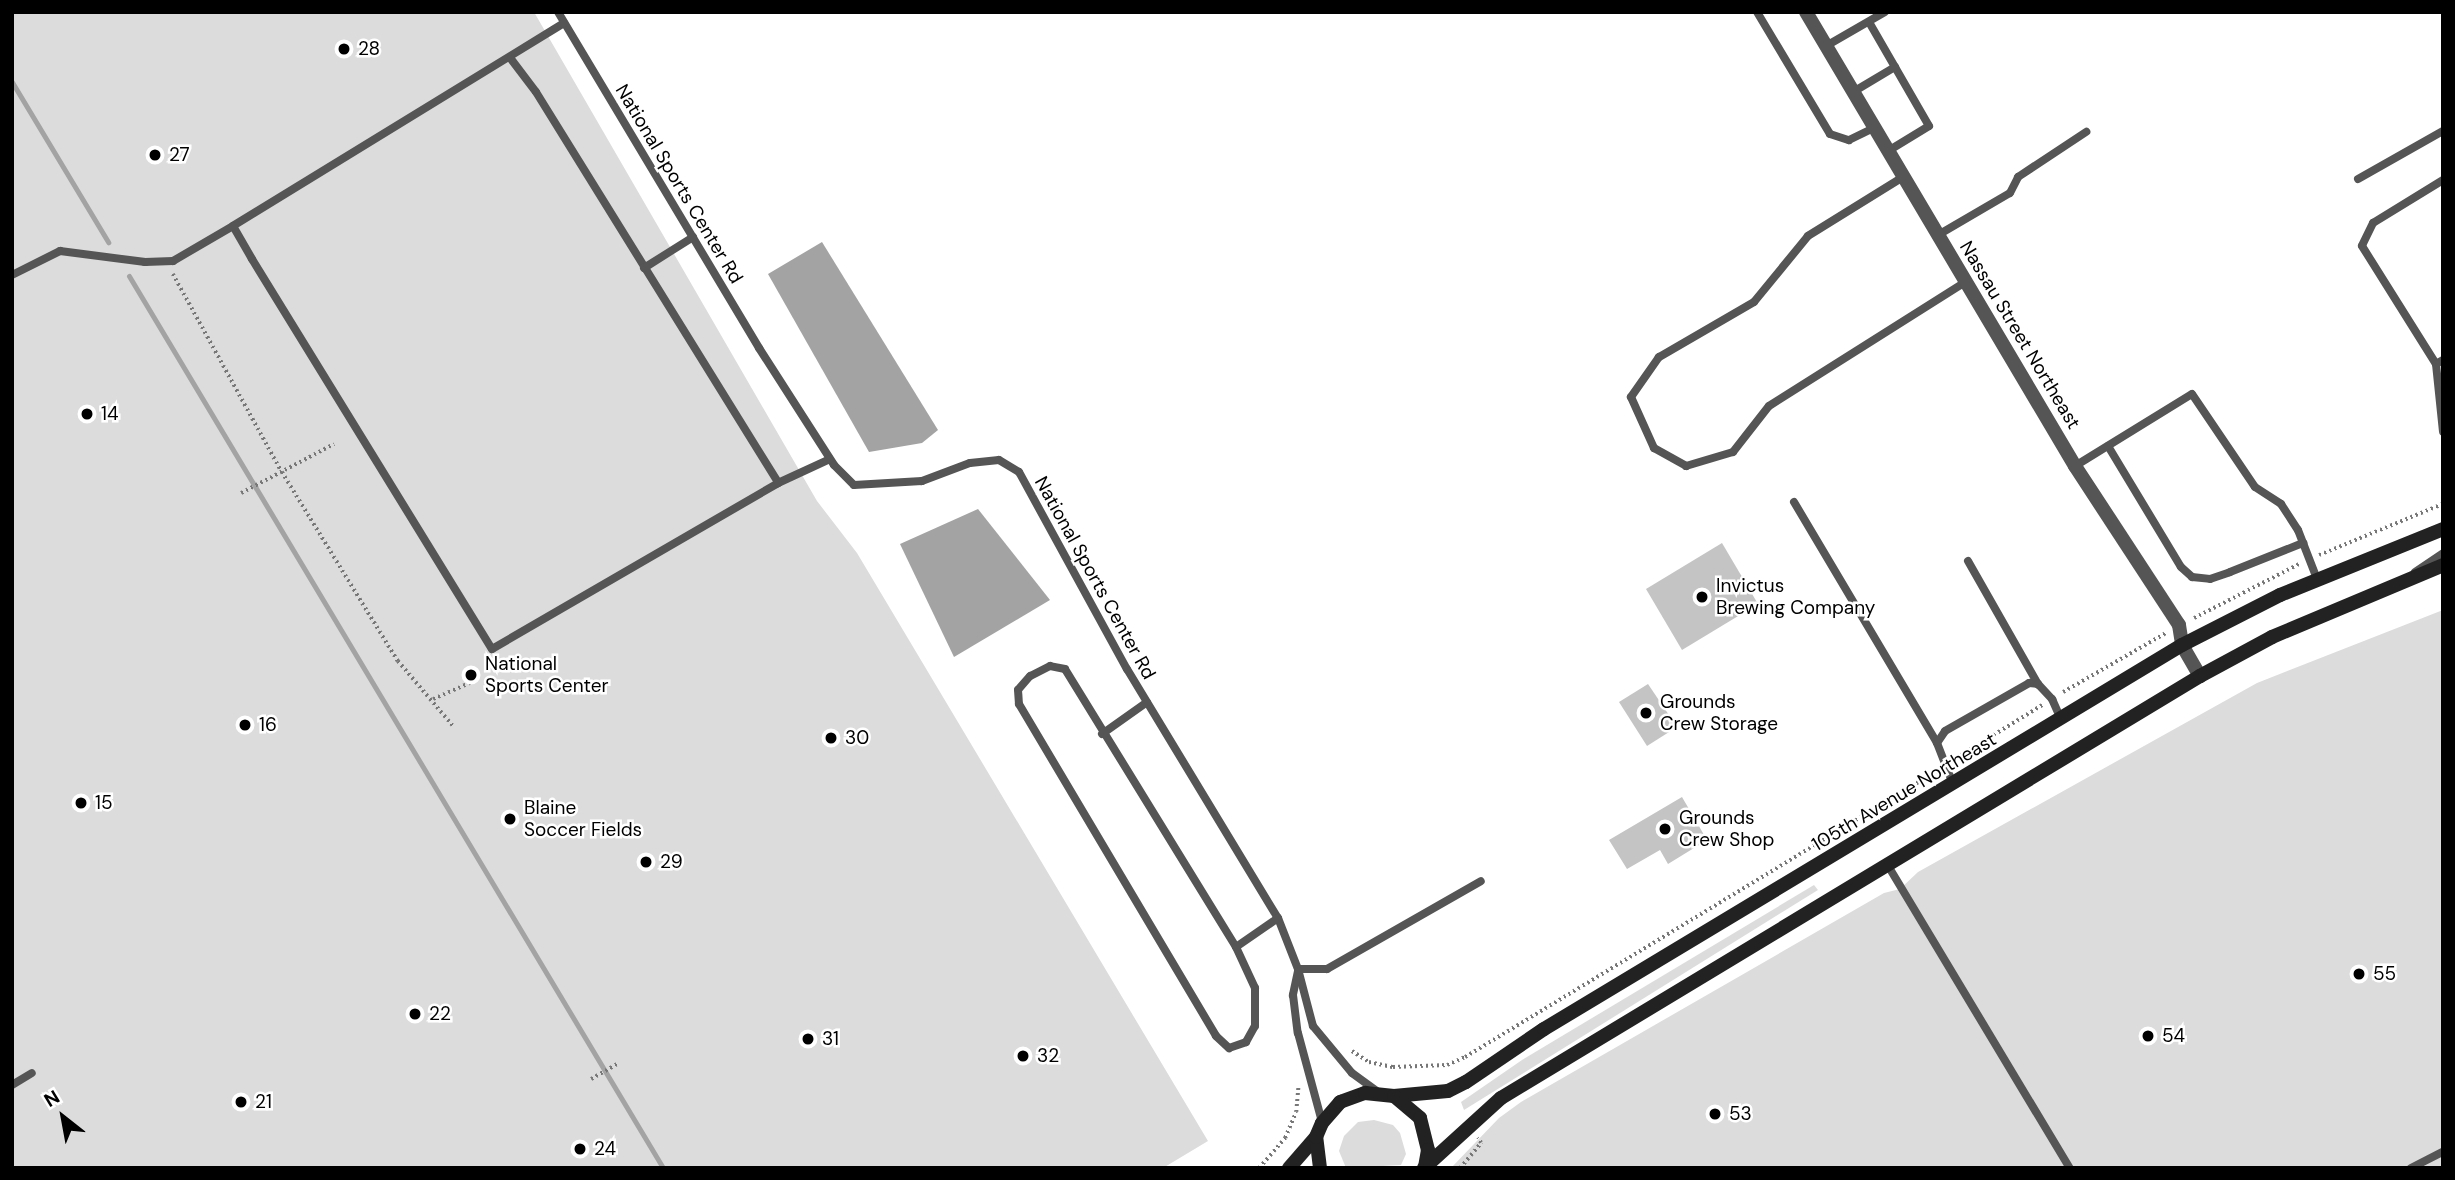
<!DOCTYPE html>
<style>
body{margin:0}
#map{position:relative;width:2455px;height:1180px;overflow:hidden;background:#fff;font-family:"DM Sans",sans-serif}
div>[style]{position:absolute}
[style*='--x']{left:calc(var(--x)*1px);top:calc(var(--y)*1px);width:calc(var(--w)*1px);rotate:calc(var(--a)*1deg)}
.green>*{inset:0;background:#dcdcdc}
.water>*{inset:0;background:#a3a3a3}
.stream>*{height:5px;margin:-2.5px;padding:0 2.5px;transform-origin:2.5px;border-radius:2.5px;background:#a3a3a3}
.building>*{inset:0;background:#c4c4c4}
.path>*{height:3.5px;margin-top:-1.75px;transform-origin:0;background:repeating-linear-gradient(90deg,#777 0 2px,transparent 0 5.5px)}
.lane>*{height:8px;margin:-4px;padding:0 4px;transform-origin:4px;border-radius:4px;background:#555}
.street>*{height:14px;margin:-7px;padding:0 7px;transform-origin:7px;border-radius:7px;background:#555}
.secondary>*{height:14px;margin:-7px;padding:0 7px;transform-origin:7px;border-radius:7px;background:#222}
.dots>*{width:19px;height:19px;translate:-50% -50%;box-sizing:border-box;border:4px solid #fff;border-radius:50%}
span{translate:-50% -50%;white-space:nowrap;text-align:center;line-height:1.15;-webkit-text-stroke:5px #fff;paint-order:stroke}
.poi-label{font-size:19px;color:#000}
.left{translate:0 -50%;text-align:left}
.street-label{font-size:19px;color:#000}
.frame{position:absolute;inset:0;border:14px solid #000;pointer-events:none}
.north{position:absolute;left:28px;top:1082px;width:70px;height:70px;-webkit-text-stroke:5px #fff;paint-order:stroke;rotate:329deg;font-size:19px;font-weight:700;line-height:28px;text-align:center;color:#000}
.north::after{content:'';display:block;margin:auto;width:24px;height:32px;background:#000;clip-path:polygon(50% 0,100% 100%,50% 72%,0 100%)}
</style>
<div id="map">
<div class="green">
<div style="clip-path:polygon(12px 12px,534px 12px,817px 501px,857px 553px,1208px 1141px,1163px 1168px,12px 1168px)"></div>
<div style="clip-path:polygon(2443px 610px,2443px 1168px,1451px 1168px,1499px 1118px,1521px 1102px,1884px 893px,1900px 889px,1918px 872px,2257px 683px)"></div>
<div style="clip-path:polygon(1814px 885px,1818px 890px,1464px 1110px,1461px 1102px,1522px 1060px)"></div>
<div style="clip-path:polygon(1374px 1120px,1393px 1125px,1400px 1133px,1406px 1154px,1401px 1165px,1346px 1168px,1339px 1151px,1344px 1136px,1358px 1122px)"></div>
</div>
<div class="water">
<div style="clip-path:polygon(822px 242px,938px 430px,922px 443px,869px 452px,768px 274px)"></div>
<div style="clip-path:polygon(978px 509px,1050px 600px,954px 657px,900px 544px)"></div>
</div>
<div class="stream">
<div style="--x:12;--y:82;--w:187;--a:59"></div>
<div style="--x:129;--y:276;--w:1040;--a:59.09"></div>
</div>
<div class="building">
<div style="clip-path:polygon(1722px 543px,1758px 604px,1682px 650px,1646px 589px)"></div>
<div style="clip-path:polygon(1648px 684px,1677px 727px,1647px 746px,1619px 702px)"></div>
<div style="clip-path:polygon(1682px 797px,1707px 840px,1668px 864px,1660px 850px,1627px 869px,1609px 840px)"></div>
</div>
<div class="path">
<div style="--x:173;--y:274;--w:226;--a:61.2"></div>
<div style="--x:282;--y:472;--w:222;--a:58.5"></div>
<div style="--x:398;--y:661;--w:87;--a:49.7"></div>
<div style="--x:241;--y:493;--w:105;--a:-27.8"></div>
<div style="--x:2319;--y:555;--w:134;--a:-22.4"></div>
<div style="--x:2194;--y:618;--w:118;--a:-27.2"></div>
<div style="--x:2063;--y:692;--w:119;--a:-29.8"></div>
<div style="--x:433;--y:699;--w:45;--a:-23.7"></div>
<div style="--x:1956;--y:758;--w:101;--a:-31.6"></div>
<div style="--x:1352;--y:1051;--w:20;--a:33"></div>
<div style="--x:1369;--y:1062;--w:25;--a:12"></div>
<div style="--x:1393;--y:1067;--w:54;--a:-2.1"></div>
<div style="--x:1447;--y:1065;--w:20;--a:-24"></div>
<div style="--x:1465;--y:1057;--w:550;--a:-31.23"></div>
<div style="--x:591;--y:1079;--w:30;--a:-30"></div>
<div style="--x:1259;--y:1168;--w:40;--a:-49"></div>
<div style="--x:1285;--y:1138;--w:28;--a:-67"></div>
<div style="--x:1296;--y:1112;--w:25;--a:-85"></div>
<div style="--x:1460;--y:1168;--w:33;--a:-50"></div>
<div style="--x:1481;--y:1143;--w:6;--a:-129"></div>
</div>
<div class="lane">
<div style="--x:558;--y:12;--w:392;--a:59.1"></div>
<div style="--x:759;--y:348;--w:139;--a:57.3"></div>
<div style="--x:834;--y:465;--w:28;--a:45"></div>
<div style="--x:854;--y:485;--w:68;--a:-3.4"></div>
<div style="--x:922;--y:481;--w:51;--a:-20.6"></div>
<div style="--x:970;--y:463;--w:29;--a:-6"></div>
<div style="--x:999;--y:460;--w:23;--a:31"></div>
<div style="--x:1019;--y:472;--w:225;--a:61.3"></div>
<div style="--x:1127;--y:669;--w:291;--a:58.8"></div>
<div style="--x:1278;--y:918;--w:55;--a:68.6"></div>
<div style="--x:1298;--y:969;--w:59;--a:75.3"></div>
<div style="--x:1313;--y:1026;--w:61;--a:50.3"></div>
<div style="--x:1352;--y:1073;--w:31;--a:36"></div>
<div style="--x:1757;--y:12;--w:142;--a:59.1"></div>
<div style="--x:1830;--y:134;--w:20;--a:18"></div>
<div style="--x:1849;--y:140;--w:28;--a:-26"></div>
<div style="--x:1869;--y:22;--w:120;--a:60"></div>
<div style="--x:1929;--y:126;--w:48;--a:148.6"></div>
<div style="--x:564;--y:23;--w:388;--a:148.5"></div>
<div style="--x:233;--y:226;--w:38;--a:60"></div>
<div style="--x:252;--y:259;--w:458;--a:58.4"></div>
<div style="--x:492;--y:649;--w:331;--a:-30.1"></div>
<div style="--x:778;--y:483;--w:57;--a:-24.8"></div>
<div style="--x:1826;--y:46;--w:68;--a:-30"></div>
<div style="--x:511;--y:59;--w:41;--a:52.9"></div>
<div style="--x:536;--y:92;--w:460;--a:58.2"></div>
<div style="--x:1853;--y:92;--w:49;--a:-30.8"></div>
<div style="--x:1903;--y:177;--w:112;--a:148.2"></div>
<div style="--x:1808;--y:236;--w:85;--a:129.3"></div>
<div style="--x:1754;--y:302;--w:110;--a:149.9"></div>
<div style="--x:1659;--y:357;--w:49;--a:125"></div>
<div style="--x:1631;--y:397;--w:56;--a:65.7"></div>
<div style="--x:1654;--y:448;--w:37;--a:29"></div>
<div style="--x:1686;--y:466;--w:49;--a:-16.6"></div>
<div style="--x:1733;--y:452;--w:58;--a:-52"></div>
<div style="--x:1769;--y:406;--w:232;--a:-32.3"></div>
<div style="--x:2358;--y:179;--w:98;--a:-29.5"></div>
<div style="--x:2443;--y:180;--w:82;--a:148.4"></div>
<div style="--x:2373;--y:223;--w:25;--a:116"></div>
<div style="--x:2362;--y:246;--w:139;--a:57.9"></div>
<div style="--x:2436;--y:364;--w:8;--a:-30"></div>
<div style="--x:1938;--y:235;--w:83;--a:-30.3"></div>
<div style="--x:2010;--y:193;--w:18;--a:-63"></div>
<div style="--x:2018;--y:177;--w:82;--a:-33.5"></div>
<div style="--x:644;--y:268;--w:58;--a:-32.3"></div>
<div style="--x:12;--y:275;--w:54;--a:-26.6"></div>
<div style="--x:60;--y:251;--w:86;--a:7.4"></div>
<div style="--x:145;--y:262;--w:28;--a:-2"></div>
<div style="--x:173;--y:261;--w:69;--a:-30.3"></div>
<div style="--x:2436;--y:364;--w:68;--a:84.1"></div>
<div style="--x:2108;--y:446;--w:141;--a:58.9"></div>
<div style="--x:2181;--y:567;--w:15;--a:42"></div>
<div style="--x:2192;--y:577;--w:18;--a:6"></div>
<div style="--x:2210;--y:579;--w:21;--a:-19"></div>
<div style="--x:2230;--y:572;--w:79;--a:-21.7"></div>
<div style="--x:2075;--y:466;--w:137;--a:-31.6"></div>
<div style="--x:2192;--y:394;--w:112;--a:55.9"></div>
<div style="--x:2255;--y:487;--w:31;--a:33"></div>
<div style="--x:2281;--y:504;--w:31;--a:57"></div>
<div style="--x:2298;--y:530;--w:53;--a:68.8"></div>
<div style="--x:1794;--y:502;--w:280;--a:59.3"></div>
<div style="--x:1968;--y:561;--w:142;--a:60.4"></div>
<div style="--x:2415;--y:572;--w:34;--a:-34"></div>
<div style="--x:1102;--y:734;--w:55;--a:-35.4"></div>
<div style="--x:1953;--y:784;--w:44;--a:-111.3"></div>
<div style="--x:1937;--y:743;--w:14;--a:-56"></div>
<div style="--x:1945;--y:731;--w:97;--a:-29.7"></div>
<div style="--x:2029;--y:683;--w:9;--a:6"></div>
<div style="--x:2038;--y:684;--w:21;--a:47"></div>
<div style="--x:2052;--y:699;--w:22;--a:66"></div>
<div style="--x:1887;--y:864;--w:355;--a:59"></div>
<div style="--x:1236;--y:947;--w:326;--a:-121.6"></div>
<div style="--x:1065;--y:669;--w:15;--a:-169"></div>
<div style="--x:1050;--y:666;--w:22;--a:153"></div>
<div style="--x:1030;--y:676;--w:18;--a:131"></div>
<div style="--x:1018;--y:690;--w:14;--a:86"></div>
<div style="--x:1019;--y:704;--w:386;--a:59.3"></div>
<div style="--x:1216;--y:1036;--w:18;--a:43"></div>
<div style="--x:1229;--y:1048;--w:18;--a:-19"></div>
<div style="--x:1246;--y:1042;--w:18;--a:-61"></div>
<div style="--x:1255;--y:1026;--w:38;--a:-90"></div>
<div style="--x:1255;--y:988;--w:45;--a:-114.9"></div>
<div style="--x:1236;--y:947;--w:51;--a:-34.6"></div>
<div style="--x:1298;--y:969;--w:29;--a:0"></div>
<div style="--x:1327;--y:969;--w:177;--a:-29.7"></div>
<div style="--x:1298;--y:971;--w:25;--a:102"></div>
<div style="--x:1293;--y:995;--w:38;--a:83"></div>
<div style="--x:1298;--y:1033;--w:92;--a:74.9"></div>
<div style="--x:12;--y:1085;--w:23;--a:-31"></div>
<div style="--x:2411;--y:1168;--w:36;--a:-27"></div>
</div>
<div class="street">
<div style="--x:1806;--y:12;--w:528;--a:59.35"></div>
<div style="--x:2075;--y:466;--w:190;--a:56.8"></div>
<div style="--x:2179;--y:625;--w:20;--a:81"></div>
<div style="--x:2182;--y:645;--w:36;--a:60"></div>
</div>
<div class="secondary">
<div style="--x:1394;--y:1096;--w:54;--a:-5.3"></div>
<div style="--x:1448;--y:1091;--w:20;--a:-27"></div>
<div style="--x:1466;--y:1082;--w:94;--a:-34.2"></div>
<div style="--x:1544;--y:1029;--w:745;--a:-31.04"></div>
<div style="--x:2182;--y:645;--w:110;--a:-27"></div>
<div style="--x:2280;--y:595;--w:176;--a:-22"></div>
<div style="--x:1289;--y:1168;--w:41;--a:-48.9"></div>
<div style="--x:1320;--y:1168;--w:31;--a:-97"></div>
<div style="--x:1316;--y:1137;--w:15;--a:-67"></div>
<div style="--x:1322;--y:1123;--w:28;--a:-49"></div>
<div style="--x:1340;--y:1102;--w:27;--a:-20"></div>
<div style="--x:1365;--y:1093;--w:29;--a:6"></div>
<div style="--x:1394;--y:1096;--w:34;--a:40"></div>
<div style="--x:1420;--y:1118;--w:33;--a:76"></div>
<div style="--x:1428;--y:1150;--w:17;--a:100"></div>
<div style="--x:1424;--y:1168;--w:104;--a:-42.3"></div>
<div style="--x:1501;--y:1098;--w:817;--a:-31.12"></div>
<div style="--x:2200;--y:676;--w:82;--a:-28.4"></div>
<div style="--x:2272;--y:637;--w:186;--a:-22.8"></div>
</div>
<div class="dots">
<div style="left:344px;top:49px;background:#000"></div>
<div style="left:155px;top:155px;background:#000"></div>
<div style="left:87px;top:414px;background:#000"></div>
<div style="left:1702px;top:597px;background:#000"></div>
<div style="left:471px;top:675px;background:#000"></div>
<div style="left:1646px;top:713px;background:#000"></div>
<div style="left:245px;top:725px;background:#000"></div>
<div style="left:831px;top:738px;background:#000"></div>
<div style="left:81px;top:803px;background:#000"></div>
<div style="left:510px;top:819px;background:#000"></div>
<div style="left:1665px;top:829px;background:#000"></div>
<div style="left:646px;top:862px;background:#000"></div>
<div style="left:2359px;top:974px;background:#000"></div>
<div style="left:415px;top:1014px;background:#000"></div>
<div style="left:2148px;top:1036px;background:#000"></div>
<div style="left:808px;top:1039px;background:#000"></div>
<div style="left:1023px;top:1056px;background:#000"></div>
<div style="left:241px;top:1102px;background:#000"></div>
<div style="left:1715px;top:1114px;background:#000"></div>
<div style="left:580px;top:1149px;background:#000"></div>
</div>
<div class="poi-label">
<span class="left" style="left:358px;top:49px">28</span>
<span class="left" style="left:169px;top:155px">27</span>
<span class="left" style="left:101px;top:414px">14</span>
<span class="left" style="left:1716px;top:597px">Invictus<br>Brewing Company</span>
<span class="left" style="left:485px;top:675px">National<br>Sports Center</span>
<span class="left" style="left:1660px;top:713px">Grounds<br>Crew Storage</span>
<span class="left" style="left:259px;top:725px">16</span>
<span class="left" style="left:845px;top:738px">30</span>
<span class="left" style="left:95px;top:803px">15</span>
<span class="left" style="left:524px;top:819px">Blaine<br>Soccer Fields</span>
<span class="left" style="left:1679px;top:829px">Grounds<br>Crew Shop</span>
<span class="left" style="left:660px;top:862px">29</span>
<span class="left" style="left:2373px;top:974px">55</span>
<span class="left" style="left:429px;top:1014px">22</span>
<span class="left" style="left:2162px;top:1036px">54</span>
<span class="left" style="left:822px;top:1039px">31</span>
<span class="left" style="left:1037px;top:1056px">32</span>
<span class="left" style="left:255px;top:1102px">21</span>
<span class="left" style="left:1729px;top:1114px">53</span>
<span class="left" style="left:594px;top:1149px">24</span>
</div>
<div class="street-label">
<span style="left:679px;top:184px;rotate:59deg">National Sports Center Rd</span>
<span style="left:2020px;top:335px;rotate:59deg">Nassau Street Northeast</span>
<span style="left:1095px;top:578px;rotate:61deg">National Sports Center Rd</span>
<span style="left:1904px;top:792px;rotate:-31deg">105th Avenue Northeast</span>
</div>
<div class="frame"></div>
<div class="north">N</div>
</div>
